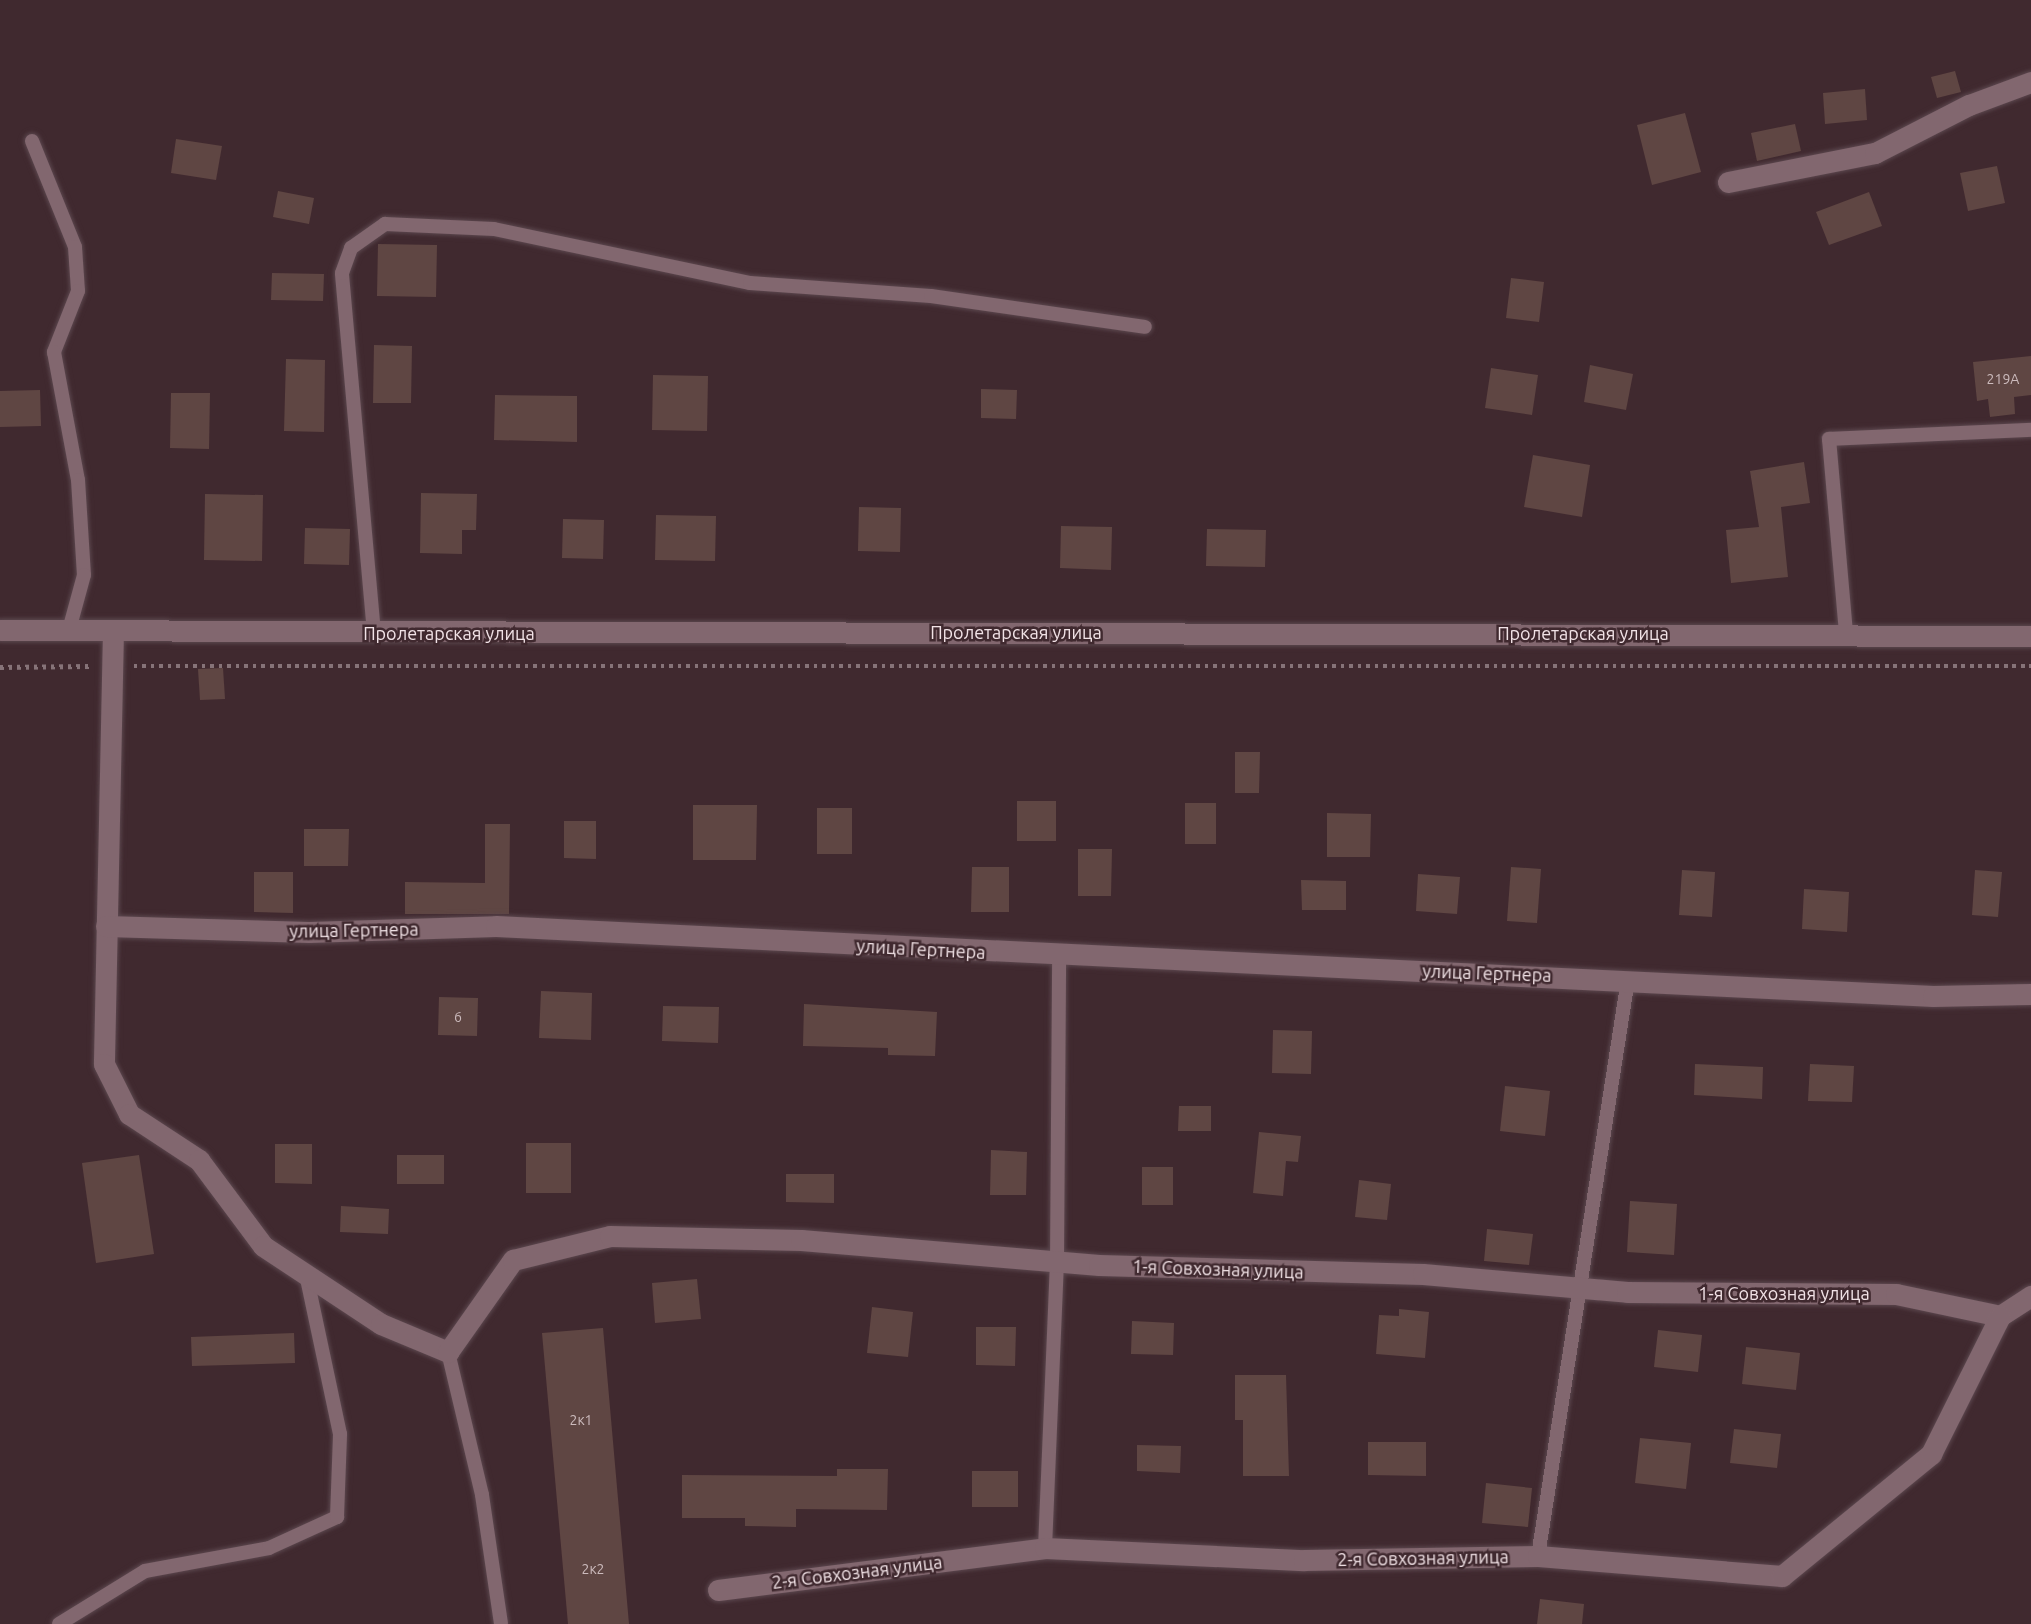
<!DOCTYPE html>
<meta charset="utf-8">
<style>
body{margin:0}
#map{position:relative;width:2031px;height:1624px;overflow:hidden;background:#40292f;font-family:Ubuntu,sans-serif}
div>[style]{position:absolute}
[style*='--x']{left:calc(var(--x)*1px);top:calc(var(--y)*1px);width:calc(var(--w)*1px);rotate:calc(var(--a)*1deg)}
.building>*{inset:0;background:#5f4643}
.path>*{height:4.5px;margin-top:-2.25px;transform-origin:0;background:repeating-linear-gradient(90deg,#867378 0 3.5px,transparent 0 8.5px)}
.roads{filter:drop-shadow(0 0 2px #5b474e) drop-shadow(0 0 2px #5b474e)}
.lane>*{height:14px;margin:-7px;padding:0 7px;transform-origin:7px;border-radius:7px;background:#82676f}
.street>*{height:21px;margin:-10.5px;padding:0 10.5px;transform-origin:10.5px;border-radius:10.5px;background:#82676f}
.secondary>*{height:21px;margin:-10.5px;padding:0 10.5px;transform-origin:10.5px;border-radius:10.5px;background:#82676f}
span{translate:-50% -50%;white-space:nowrap;text-align:center;line-height:1.15;-webkit-text-stroke:5px #40292f;paint-order:stroke}
.number-label{font-size:14px;color:#ccbbbd}
.number-label span{-webkit-text-stroke-width:0}
.street-label{font-size:18px;color:#f1e2e6}
</style>
<div id="map">
<div class="building">
<div style="clip-path:polygon(1955px 71px,1961px 92px,1937px 98px,1931px 77px)"></div>
<div style="clip-path:polygon(1865px 89px,1867px 120px,1825px 124px,1823px 93px)"></div>
<div style="clip-path:polygon(1685px 113px,1701px 172px,1652px 185px,1637px 125px)"></div>
<div style="clip-path:polygon(1795px 124px,1801px 151px,1757px 161px,1751px 133px)"></div>
<div style="clip-path:polygon(176px 139px,222px 146px,216px 180px,171px 173px)"></div>
<div style="clip-path:polygon(1997px 166px,2005px 203px,1968px 211px,1960px 173px)"></div>
<div style="clip-path:polygon(278px 191px,314px 198px,309px 224px,273px 217px)"></div>
<div style="clip-path:polygon(1869px 192px,1882px 226px,1829px 245px,1816px 212px)"></div>
<div style="clip-path:polygon(378px 244px,437px 245px,436px 297px,377px 296px)"></div>
<div style="clip-path:polygon(272px 273px,324px 274px,323px 301px,271px 300px)"></div>
<div style="clip-path:polygon(1511px 278px,1544px 282px,1539px 322px,1506px 318px)"></div>
<div style="clip-path:polygon(374px 345px,412px 346px,411px 403px,373px 403px)"></div>
<div style="clip-path:polygon(2031px 356px,2031px 395px,2014px 397px,2015px 414px,1990px 417px,1988px 399px,1977px 401px,1973px 362px)"></div>
<div style="clip-path:polygon(286px 359px,325px 360px,324px 432px,284px 431px)"></div>
<div style="clip-path:polygon(1590px 365px,1633px 374px,1626px 410px,1584px 402px)"></div>
<div style="clip-path:polygon(1491px 368px,1538px 375px,1532px 415px,1485px 408px)"></div>
<div style="clip-path:polygon(653px 375px,708px 376px,707px 431px,652px 430px)"></div>
<div style="clip-path:polygon(981px 389px,1017px 390px,1016px 419px,981px 418px)"></div>
<div style="clip-path:polygon(40px 390px,41px 426px,0 427px,0 391px)"></div>
<div style="clip-path:polygon(171px 393px,210px 393px,209px 449px,170px 448px)"></div>
<div style="clip-path:polygon(495px 395px,577px 396px,577px 442px,494px 440px)"></div>
<div style="clip-path:polygon(1533px 455px,1590px 465px,1582px 517px,1524px 507px)"></div>
<div style="clip-path:polygon(1804px 462px,1810px 503px,1781px 507px,1788px 577px,1731px 583px,1726px 530px,1759px 527px,1750px 471px)"></div>
<div style="clip-path:polygon(421px 493px,477px 494px,476px 530px,462px 530px,462px 554px,420px 553px)"></div>
<div style="clip-path:polygon(205px 494px,263px 495px,262px 561px,204px 560px)"></div>
<div style="clip-path:polygon(859px 507px,901px 508px,900px 552px,858px 551px)"></div>
<div style="clip-path:polygon(656px 515px,716px 516px,715px 561px,655px 560px)"></div>
<div style="clip-path:polygon(563px 519px,604px 520px,603px 559px,562px 558px)"></div>
<div style="clip-path:polygon(1061px 526px,1112px 527px,1111px 570px,1060px 568px)"></div>
<div style="clip-path:polygon(305px 528px,350px 529px,349px 565px,304px 564px)"></div>
<div style="clip-path:polygon(1207px 529px,1266px 530px,1265px 567px,1206px 566px)"></div>
<div style="clip-path:polygon(223px 668px,225px 699px,200px 700px,198px 669px)"></div>
<div style="clip-path:polygon(1235px 752px,1260px 752px,1259px 793px,1235px 793px)"></div>
<div style="clip-path:polygon(1017px 801px,1056px 801px,1056px 841px,1017px 841px)"></div>
<div style="clip-path:polygon(1185px 803px,1216px 803px,1216px 844px,1185px 844px)"></div>
<div style="clip-path:polygon(693px 805px,757px 805px,756px 860px,693px 860px)"></div>
<div style="clip-path:polygon(817px 808px,852px 808px,852px 854px,817px 854px)"></div>
<div style="clip-path:polygon(1327px 813px,1371px 814px,1370px 857px,1327px 857px)"></div>
<div style="clip-path:polygon(564px 821px,596px 821px,596px 859px,564px 858px)"></div>
<div style="clip-path:polygon(485px 824px,510px 824px,509px 914px,405px 914px,405px 882px,485px 883px)"></div>
<div style="clip-path:polygon(304px 829px,349px 829px,348px 866px,304px 866px)"></div>
<div style="clip-path:polygon(1078px 849px,1112px 849px,1111px 896px,1078px 896px)"></div>
<div style="clip-path:polygon(972px 867px,1009px 867px,1009px 912px,971px 912px)"></div>
<div style="clip-path:polygon(1511px 867px,1541px 869px,1537px 923px,1507px 921px)"></div>
<div style="clip-path:polygon(1682px 870px,1715px 872px,1712px 917px,1679px 915px)"></div>
<div style="clip-path:polygon(1975px 870px,2002px 872px,1998px 917px,1972px 915px)"></div>
<div style="clip-path:polygon(254px 872px,293px 872px,293px 913px,254px 912px)"></div>
<div style="clip-path:polygon(1418px 874px,1460px 877px,1457px 914px,1416px 911px)"></div>
<div style="clip-path:polygon(1301px 880px,1346px 881px,1346px 910px,1302px 910px)"></div>
<div style="clip-path:polygon(1804px 889px,1849px 892px,1847px 932px,1802px 929px)"></div>
<div style="clip-path:polygon(541px 991px,592px 993px,591px 1040px,539px 1038px)"></div>
<div style="clip-path:polygon(439px 997px,478px 998px,477px 1036px,438px 1035px)"></div>
<div style="clip-path:polygon(804px 1004px,937px 1012px,935px 1056px,888px 1055px,888px 1048px,803px 1046px)"></div>
<div style="clip-path:polygon(663px 1006px,719px 1007px,718px 1043px,662px 1041px)"></div>
<div style="clip-path:polygon(1273px 1030px,1312px 1031px,1311px 1074px,1272px 1073px)"></div>
<div style="clip-path:polygon(1695px 1064px,1763px 1067px,1762px 1099px,1694px 1095px)"></div>
<div style="clip-path:polygon(1810px 1064px,1854px 1066px,1852px 1102px,1808px 1101px)"></div>
<div style="clip-path:polygon(1505px 1086px,1550px 1091px,1545px 1136px,1500px 1131px)"></div>
<div style="clip-path:polygon(1179px 1106px,1211px 1106px,1211px 1131px,1178px 1131px)"></div>
<div style="clip-path:polygon(1259px 1132px,1301px 1136px,1298px 1162px,1286px 1161px,1283px 1196px,1253px 1193px)"></div>
<div style="clip-path:polygon(526px 1143px,571px 1143px,571px 1193px,526px 1193px)"></div>
<div style="clip-path:polygon(275px 1144px,312px 1144px,312px 1184px,275px 1183px)"></div>
<div style="clip-path:polygon(991px 1150px,1027px 1152px,1026px 1195px,990px 1195px)"></div>
<div style="clip-path:polygon(139px 1155px,154px 1254px,96px 1263px,82px 1163px)"></div>
<div style="clip-path:polygon(397px 1155px,444px 1155px,444px 1184px,397px 1184px)"></div>
<div style="clip-path:polygon(1142px 1167px,1173px 1167px,1173px 1205px,1142px 1205px)"></div>
<div style="clip-path:polygon(786px 1174px,834px 1174px,834px 1203px,786px 1202px)"></div>
<div style="clip-path:polygon(1359px 1180px,1391px 1184px,1387px 1220px,1355px 1217px)"></div>
<div style="clip-path:polygon(1630px 1201px,1677px 1204px,1674px 1255px,1627px 1252px)"></div>
<div style="clip-path:polygon(341px 1206px,389px 1209px,388px 1234px,340px 1232px)"></div>
<div style="clip-path:polygon(1487px 1229px,1533px 1234px,1529px 1265px,1484px 1261px)"></div>
<div style="clip-path:polygon(697px 1279px,701px 1319px,655px 1323px,652px 1283px)"></div>
<div style="clip-path:polygon(872px 1307px,913px 1312px,908px 1357px,867px 1353px)"></div>
<div style="clip-path:polygon(1399px 1309px,1429px 1312px,1425px 1358px,1376px 1354px,1379px 1315px,1399px 1316px)"></div>
<div style="clip-path:polygon(1132px 1321px,1174px 1323px,1173px 1355px,1131px 1354px)"></div>
<div style="clip-path:polygon(976px 1327px,1016px 1327px,1015px 1366px,976px 1365px)"></div>
<div style="clip-path:polygon(603px 1328px,629px 1624px,568px 1624px,542px 1333px)"></div>
<div style="clip-path:polygon(1658px 1330px,1702px 1335px,1698px 1372px,1654px 1367px)"></div>
<div style="clip-path:polygon(294px 1333px,295px 1363px,192px 1366px,191px 1337px)"></div>
<div style="clip-path:polygon(1746px 1347px,1800px 1353px,1796px 1390px,1742px 1384px)"></div>
<div style="clip-path:polygon(1235px 1375px,1286px 1375px,1289px 1476px,1243px 1476px,1243px 1420px,1235px 1420px)"></div>
<div style="clip-path:polygon(1734px 1429px,1781px 1434px,1777px 1468px,1730px 1463px)"></div>
<div style="clip-path:polygon(1640px 1438px,1691px 1443px,1686px 1489px,1635px 1483px)"></div>
<div style="clip-path:polygon(1368px 1442px,1426px 1442px,1426px 1476px,1368px 1475px)"></div>
<div style="clip-path:polygon(1137px 1445px,1181px 1446px,1180px 1473px,1137px 1471px)"></div>
<div style="clip-path:polygon(837px 1469px,888px 1469px,887px 1510px,796px 1509px,796px 1527px,745px 1526px,745px 1518px,682px 1518px,682px 1475px,837px 1476px)"></div>
<div style="clip-path:polygon(972px 1471px,1018px 1471px,1018px 1507px,972px 1507px)"></div>
<div style="clip-path:polygon(1486px 1483px,1532px 1488px,1528px 1527px,1482px 1523px)"></div>
<div style="clip-path:polygon(1540px 1599px,1584px 1604px,1582px 1624px,1537px 1624px)"></div>
</div>
<div class="path">
<div style="--x:134;--y:666;--w:1897;--a:0"></div>
<div style="--x:0;--y:667;--w:90;--a:-0.6"></div>
</div>
<div class="roads">
<div class="lane">
<div style="--x:32;--y:141;--w:114;--a:67.9"></div>
<div style="--x:75;--y:247;--w:44;--a:86.1"></div>
<div style="--x:78;--y:291;--w:66;--a:111.5"></div>
<div style="--x:54;--y:352;--w:130;--a:79.4"></div>
<div style="--x:78;--y:480;--w:95;--a:86.4"></div>
<div style="--x:84;--y:575;--w:57;--a:105.3"></div>
<div style="--x:374;--y:633;--w:361;--a:-95.1"></div>
<div style="--x:342;--y:273;--w:27;--a:-70"></div>
<div style="--x:351;--y:248;--w:42;--a:-35.2"></div>
<div style="--x:385;--y:224;--w:109;--a:2.6"></div>
<div style="--x:494;--y:229;--w:262;--a:11.9"></div>
<div style="--x:750;--y:283;--w:181;--a:4.1"></div>
<div style="--x:931;--y:296;--w:216;--a:8.2"></div>
<div style="--x:1846;--y:633;--w:195;--a:-95"></div>
<div style="--x:1829;--y:439;--w:202;--a:-2.6"></div>
<div style="--x:448;--y:1352;--w:147;--a:76.6"></div>
<div style="--x:482;--y:1495;--w:130;--a:81.6"></div>
<div style="--x:1045;--y:1548;--w:286;--a:-87.6"></div>
<div style="--x:1057;--y:1262;--w:307;--a:-89.6"></div>
<div style="--x:1538;--y:1556;--w:584;--a:-81.13"></div>
<div style="--x:59;--y:1624;--w:101;--a:-31.6"></div>
<div style="--x:145;--y:1571;--w:126;--a:-10.5"></div>
<div style="--x:269;--y:1548;--w:75;--a:-24.5"></div>
<div style="--x:337;--y:1517;--w:83;--a:-87.9"></div>
<div style="--x:340;--y:1434;--w:164;--a:-102"></div>
</div>
<div class="street">
<div style="--x:1728;--y:182;--w:150;--a:-11.2"></div>
<div style="--x:1875;--y:153;--w:106;--a:-27.1"></div>
<div style="--x:1969;--y:105;--w:66;--a:-20.4"></div>
<div style="--x:113;--y:630;--w:434;--a:91.2"></div>
<div style="--x:104;--y:1064;--w:56;--a:63.4"></div>
<div style="--x:129;--y:1114;--w:84;--a:33.3"></div>
<div style="--x:199;--y:1160;--w:107;--a:53.3"></div>
<div style="--x:263;--y:1246;--w:141;--a:33.5"></div>
<div style="--x:381;--y:1324;--w:73;--a:22.7"></div>
<div style="--x:448;--y:1352;--w:113;--a:-54.8"></div>
<div style="--x:513;--y:1260;--w:100;--a:-13.9"></div>
<div style="--x:610;--y:1236;--w:191;--a:1.2"></div>
<div style="--x:801;--y:1240;--w:299;--a:4.8"></div>
<div style="--x:1099;--y:1265;--w:324;--a:1.6"></div>
<div style="--x:1423;--y:1274;--w:205;--a:5"></div>
<div style="--x:1627;--y:1292;--w:269;--a:0.4"></div>
<div style="--x:1896;--y:1294;--w:106;--a:11.9"></div>
<div style="--x:2000;--y:1316;--w:37;--a:-33"></div>
<div style="--x:106;--y:926;--w:203;--a:1.7"></div>
<div style="--x:309;--y:932;--w:187;--a:-1.8"></div>
<div style="--x:496;--y:926;--w:1439;--a:2.79"></div>
<div style="--x:1933;--y:996;--w:98;--a:-1.2"></div>
<div style="--x:718;--y:1590;--w:330;--a:-7.3"></div>
<div style="--x:1045;--y:1548;--w:259;--a:2.7"></div>
<div style="--x:1304;--y:1560;--w:234;--a:-1"></div>
<div style="--x:1538;--y:1556;--w:245;--a:4.7"></div>
<div style="--x:1782;--y:1576;--w:193;--a:-39.3"></div>
<div style="--x:1931;--y:1454;--w:154;--a:-63.4"></div>
</div>
<div class="secondary">
<div style="--x:0;--y:630;--w:2031;--a:0.17"></div>
</div>
</div>
<div class="number-label">
<span style="left:2003px;top:379px">219А</span>
<span style="left:458px;top:1017px">6</span>
<span style="left:581px;top:1420px">2к1</span>
<span style="left:593px;top:1569px">2к2</span>
</div>
<div class="street-label">
<span style="left:1016px;top:632px">Пролетарская улица</span>
<span style="left:449px;top:633px">Пролетарская улица</span>
<span style="left:1583px;top:633px">Пролетарская улица</span>
<span style="left:354px;top:930px;rotate:-1deg">улица Гертнера</span>
<span style="left:921px;top:949px;rotate:3deg">улица Гертнера</span>
<span style="left:1487px;top:973px;rotate:2deg">улица Гертнера</span>
<span style="left:1218px;top:1269px;rotate:2deg">1-я Совхозная улица</span>
<span style="left:1784px;top:1293px">1-я Совхозная улица</span>
<span style="left:1423px;top:1558px;rotate:-1deg">2-я Совхозная улица</span>
<span style="left:857px;top:1572px;rotate:-7deg">2-я Совхозная улица</span>
</div>
</div>
